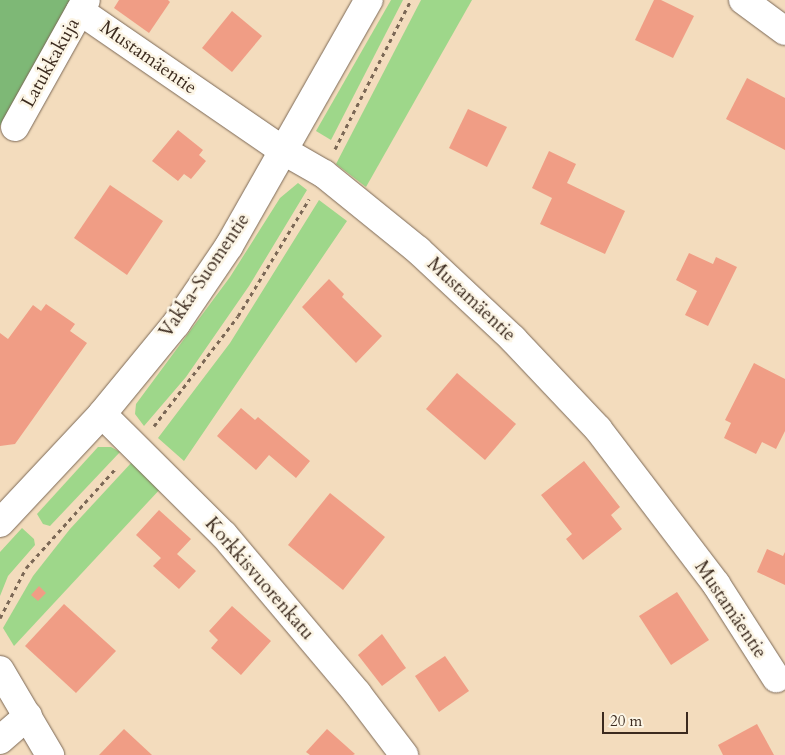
<!DOCTYPE html>
<meta charset="utf-8">
<style>
body{margin:0}
#map{position:relative;width:785px;height:755px;overflow:hidden;background:#f3dcbd;font-family:Cardo,serif}
div>[style]{position:absolute}
[style*='--x']{left:calc(var(--x)*1px);top:calc(var(--y)*1px);width:calc(var(--w)*1px);rotate:calc(var(--a)*1deg)}
.green>*{inset:0;background:#9ed78a}
.forest>*{inset:0;background:#7eb876}
.building>*{inset:0;background:#f09d85}
.path>*{height:3px;margin-top:-1.5px;transform-origin:0;background:repeating-linear-gradient(90deg,#7b6856 0 4px,transparent 0 8px)}
.roads{filter:drop-shadow(0 0 1px #7b6856) drop-shadow(0 0 1px #7b6856)}
.minor>*{height:28px;margin:-14px;padding:0 14px;transform-origin:14px;border-radius:14px;background:#fff}
span{translate:-50% -50%;white-space:nowrap;text-align:center;line-height:1.15;-webkit-text-stroke:5px #fcf5e5;paint-order:stroke}
.street-label{font-size:19px;color:#3b2a1e}
.scale{position:absolute;left:602px;top:712px;width:86px;height:22px;box-sizing:border-box;border:2px solid #3b2a1e;border-top:0;padding-left:6px;font-size:15px;line-height:18px;white-space:nowrap;color:#3b2a1e;-webkit-text-stroke:4px #fcf5e5;paint-order:stroke}
</style>
<div id="map">
<div class="green">
<div style="clip-path:polygon(391px 0,403px 0,331px 140px,316px 131px)"></div>
<div style="clip-path:polygon(421px 0,472px 0,366px 187px,336px 164px)"></div>
<div style="clip-path:polygon(298px 183px,307px 190px,249px 286px,186px 377px,144px 426px,135px 414px,136px 404px,230px 277px,280px 198px)"></div>
<div style="clip-path:polygon(319px 200px,347px 221px,184px 461px,158px 438px,230px 343px)"></div>
<div style="clip-path:polygon(98px 447px,111px 447px,120px 452px,50px 526px,43px 524px,37px 514px)"></div>
<div style="clip-path:polygon(132px 462px,162px 487px,14px 646px,3px 628px,33px 576px,70px 529px)"></div>
<div style="clip-path:polygon(22px 528px,34px 539px,35px 545px,8px 576px,0 596px,0 552px)"></div>
</div>
<div class="forest">
<div style="clip-path:polygon(0 0,71px 0,0 126px)"></div>
</div>
<div class="building">
<div style="clip-path:polygon(119px 0,168px 0,170px 2px,149px 33px,114px 8px)"></div>
<div style="clip-path:polygon(654px 0,661px 0,694px 16px,673px 58px,635px 40px)"></div>
<div style="clip-path:polygon(232px 11px,262px 36px,232px 72px,202px 48px)"></div>
<div style="clip-path:polygon(747px 78px,785px 98px,785px 150px,726px 119px)"></div>
<div style="clip-path:polygon(468px 109px,507px 127px,487px 167px,449px 148px)"></div>
<div style="clip-path:polygon(178px 130px,203px 150px,199px 155px,206px 161px,191px 179px,184px 174px,178px 181px,152px 161px)"></div>
<div style="clip-path:polygon(549px 151px,576px 164px,567px 183px,625px 211px,605px 254px,540px 224px,552px 198px,532px 188px)"></div>
<div style="clip-path:polygon(110px 185px,163px 221px,127px 275px,74px 238px)"></div>
<div style="clip-path:polygon(689px 253px,713px 264px,716px 257px,737px 267px,708px 326px,685px 315px,697px 291px,676px 280px)"></div>
<div style="clip-path:polygon(329px 279px,344px 294px,342px 297px,382px 336px,356px 363px,302px 307px)"></div>
<div style="clip-path:polygon(46px 304px,75px 324px,70px 331px,87px 343px,15px 444px,0 446px,0 333px,8px 339px,33px 305px,41px 311px)"></div>
<div style="clip-path:polygon(754px 363px,785px 379px,785px 431px,776px 449px,762px 442px,756px 454px,724px 438px,731px 423px,725px 420px)"></div>
<div style="clip-path:polygon(457px 373px,516px 424px,485px 460px,426px 409px)"></div>
<div style="clip-path:polygon(241px 408px,255px 420px,258px 417px,310px 461px,296px 478px,269px 455px,256px 470px,217px 436px)"></div>
<div style="clip-path:polygon(584px 461px,620px 507px,611px 515px,622px 529px,583px 560px,566px 539px,572px 534px,541px 495px)"></div>
<div style="clip-path:polygon(330px 493px,385px 537px,343px 590px,288px 545px)"></div>
<div style="clip-path:polygon(159px 510px,191px 539px,177px 554px,196px 571px,179px 589px,153px 566px,161px 558px,136px 535px)"></div>
<div style="clip-path:polygon(767px 549px,783px 556px,785px 552px,785px 585px,757px 572px)"></div>
<div style="clip-path:polygon(39px 586px,46px 593px,38px 601px,31px 595px)"></div>
<div style="clip-path:polygon(677px 592px,709px 640px,671px 665px,639px 616px)"></div>
<div style="clip-path:polygon(64px 604px,116px 651px,76px 693px,25px 646px)"></div>
<div style="clip-path:polygon(232px 606px,271px 641px,241px 675px,211px 648px,218px 640px,209px 631px)"></div>
<div style="clip-path:polygon(382px 634px,406px 668px,382px 686px,358px 655px)"></div>
<div style="clip-path:polygon(445px 656px,469px 691px,439px 712px,415px 676px)"></div>
<div style="clip-path:polygon(757px 724px,774px 755px,723px 755px,718px 745px)"></div>
<div style="clip-path:polygon(124px 729px,152px 755px,99px 755px)"></div>
<div style="clip-path:polygon(327px 729px,355px 754px,353px 755px,310px 755px,306px 752px)"></div>
</div>
<div class="path">
<div style="--x:335;--y:149;--w:167;--a:-63"></div>
<div style="--x:154;--y:426;--w:138;--a:-52.6"></div>
<div style="--x:238;--y:316;--w:137;--a:-58.7"></div>
<div style="--x:0;--y:618;--w:56;--a:-62.5"></div>
<div style="--x:26;--y:568;--w:135;--a:-48"></div>
</div>
<div class="roads">
<div class="minor">
<div style="--x:743;--y:0;--w:52;--a:36.4"></div>
<div style="--x:80;--y:11;--w:247;--a:34.5"></div>
<div style="--x:284;--y:151;--w:46;--a:29.9"></div>
<div style="--x:324;--y:174;--w:121;--a:39"></div>
<div style="--x:418;--y:250;--w:130;--a:43.1"></div>
<div style="--x:513;--y:339;--w:124;--a:46.6"></div>
<div style="--x:598;--y:429;--w:195;--a:52.7"></div>
<div style="--x:716;--y:584;--w:112;--a:57.4"></div>
<div style="--x:15;--y:127;--w:145;--a:-60.8"></div>
<div style="--x:102;--y:414;--w:172;--a:44.8"></div>
<div style="--x:224;--y:535;--w:207;--a:49.9"></div>
<div style="--x:357;--y:693;--w:78;--a:52.8"></div>
<div style="--x:0;--y:523;--w:149;--a:-46.9"></div>
<div style="--x:102;--y:414;--w:117;--a:-50.6"></div>
<div style="--x:176;--y:324;--w:94;--a:-55.8"></div>
<div style="--x:229;--y:246;--w:283;--a:-60.4"></div>
<div style="--x:0;--y:670;--w:99;--a:59.5"></div>
<div style="--x:0;--y:740;--w:37;--a:-41"></div>
</div>
</div>
<div class="street-label">
<span style="left:148px;top:58px;rotate:35deg">Mustamäentie</span>
<span style="left:51px;top:63px;rotate:-61deg">Latukkakuja</span>
<span style="left:205px;top:276px;rotate:-56deg">Vakka-Suomentie</span>
<span style="left:471px;top:300px;rotate:43deg">Mustamäentie</span>
<span style="left:259px;top:579px;rotate:49deg">Korkkisvuorenkatu</span>
<span style="left:730px;top:610px;rotate:56deg">Mustamäentie</span>
</div>
<div class="scale">20 m</div>
</div>
